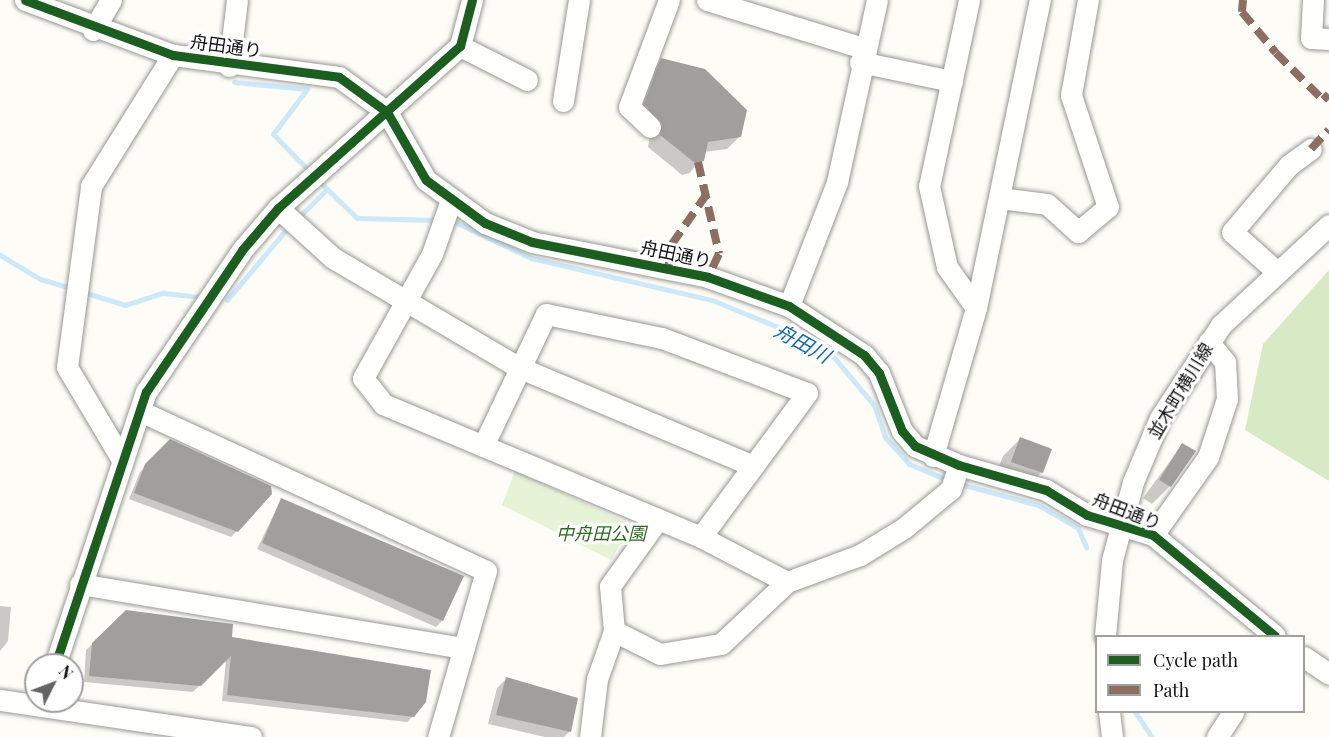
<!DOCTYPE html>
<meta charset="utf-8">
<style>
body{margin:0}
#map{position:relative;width:1329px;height:737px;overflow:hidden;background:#fdfcf7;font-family:"Playfair Display","Noto Sans JP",serif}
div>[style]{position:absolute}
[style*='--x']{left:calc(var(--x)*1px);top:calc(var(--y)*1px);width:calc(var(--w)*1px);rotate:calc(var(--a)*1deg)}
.green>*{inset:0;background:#e7f3d7}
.forest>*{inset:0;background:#d8eac5}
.shadow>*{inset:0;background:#0003}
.stream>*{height:5px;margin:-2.5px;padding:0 2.5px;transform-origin:2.5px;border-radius:2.5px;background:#cde8f7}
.building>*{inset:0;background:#a19f9c}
.roads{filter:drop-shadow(0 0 2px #979795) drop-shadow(0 0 2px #979795)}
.minor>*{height:21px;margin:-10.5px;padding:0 10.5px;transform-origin:10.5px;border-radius:10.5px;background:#fffffe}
.quiet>*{height:8px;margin-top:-4px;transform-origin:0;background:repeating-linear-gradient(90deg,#8d6e63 0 15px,transparent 0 23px)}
.cycleway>*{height:9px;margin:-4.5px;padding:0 4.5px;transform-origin:4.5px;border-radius:4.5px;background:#1b5e20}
span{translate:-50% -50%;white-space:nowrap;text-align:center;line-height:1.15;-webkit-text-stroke:6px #fff;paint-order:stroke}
.street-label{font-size:18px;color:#111}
.park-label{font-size:18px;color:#2f6b1f;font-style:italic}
.water-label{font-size:20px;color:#1768a6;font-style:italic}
.legend{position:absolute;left:1095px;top:635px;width:210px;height:78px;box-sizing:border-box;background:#fff;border:2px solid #a0a0a0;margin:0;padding:8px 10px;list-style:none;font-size:18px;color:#111}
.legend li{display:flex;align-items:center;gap:12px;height:30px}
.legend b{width:30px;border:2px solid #a0a0a0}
.north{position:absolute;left:24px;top:653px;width:60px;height:60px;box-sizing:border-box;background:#fff;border:2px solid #a0a0a0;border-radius:50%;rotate:48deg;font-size:16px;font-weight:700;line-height:24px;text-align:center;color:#111}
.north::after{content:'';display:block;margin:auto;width:21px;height:27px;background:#646362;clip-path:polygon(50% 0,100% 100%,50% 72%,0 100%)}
</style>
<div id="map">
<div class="green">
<div style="clip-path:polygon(515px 471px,632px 525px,611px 560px,502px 505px)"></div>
</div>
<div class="forest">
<div style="clip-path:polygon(1329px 270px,1329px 481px,1245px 430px,1263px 344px)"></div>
</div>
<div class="shadow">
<div style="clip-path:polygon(661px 60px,740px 136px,727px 149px,704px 152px,690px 173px,682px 175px,648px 147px,650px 136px,632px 117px,649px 72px)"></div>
<div style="clip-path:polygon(1020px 439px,1042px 472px,1024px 490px,994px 479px,1003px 456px)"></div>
<div style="clip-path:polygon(170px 441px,237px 531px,231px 537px,129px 499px,140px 472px)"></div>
<div style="clip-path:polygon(1182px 445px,1194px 452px,1170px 486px,1152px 504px,1143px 498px)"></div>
<div style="clip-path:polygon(281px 500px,462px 577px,442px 621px,436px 627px,257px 549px)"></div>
<div style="clip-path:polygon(0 606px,11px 607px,8px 641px,0 651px)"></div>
<div style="clip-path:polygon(126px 612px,230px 638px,413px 716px,407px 722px,222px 701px,226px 659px,193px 692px,84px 682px,86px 650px)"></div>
<div style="clip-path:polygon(506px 679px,570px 731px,564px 737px,545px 737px,488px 724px,497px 688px)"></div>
</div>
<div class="stream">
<div style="--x:234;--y:82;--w:73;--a:5.5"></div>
<div style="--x:307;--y:89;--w:56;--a:127.1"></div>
<div style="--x:273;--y:134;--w:56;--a:45.7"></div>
<div style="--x:318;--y:180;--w:13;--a:45"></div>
<div style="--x:303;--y:213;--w:34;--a:-45"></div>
<div style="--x:327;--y:189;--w:42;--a:44"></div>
<div style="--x:357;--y:218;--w:79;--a:1.5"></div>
<div style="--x:457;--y:223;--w:82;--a:25.3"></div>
<div style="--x:531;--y:258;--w:186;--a:13.1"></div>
<div style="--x:712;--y:300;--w:84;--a:22.3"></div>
<div style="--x:790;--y:332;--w:48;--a:28.7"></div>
<div style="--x:832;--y:355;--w:65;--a:50"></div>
<div style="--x:874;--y:405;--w:34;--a:71"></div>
<div style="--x:885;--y:437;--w:36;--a:48"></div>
<div style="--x:909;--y:464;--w:42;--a:22.3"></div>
<div style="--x:0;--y:255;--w:47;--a:31"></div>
<div style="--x:40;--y:279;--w:32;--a:16"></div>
<div style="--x:80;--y:291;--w:47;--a:17.3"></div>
<div style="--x:125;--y:305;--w:40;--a:-18"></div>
<div style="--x:163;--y:293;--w:37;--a:6"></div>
<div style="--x:227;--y:300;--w:89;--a:-50"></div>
<div style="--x:957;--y:483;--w:84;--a:15.2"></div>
<div style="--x:1038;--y:505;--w:46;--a:29.9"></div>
<div style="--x:1078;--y:528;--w:21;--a:67"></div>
<div style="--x:1135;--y:712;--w:30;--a:56"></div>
</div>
<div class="building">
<div style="clip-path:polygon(661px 58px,705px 69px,747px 110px,741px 137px,708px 142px,704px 161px,695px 163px,660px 135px,662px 123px,644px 104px)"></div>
<div style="clip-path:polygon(1020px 437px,1052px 449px,1043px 473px,1011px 462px)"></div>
<div style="clip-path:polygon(170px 439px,271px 486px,272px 494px,238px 532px,134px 493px,145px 464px)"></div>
<div style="clip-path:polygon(1182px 443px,1196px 451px,1171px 487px,1159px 480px)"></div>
<div style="clip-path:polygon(281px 498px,464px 576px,443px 621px,262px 543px)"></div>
<div style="clip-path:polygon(126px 610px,233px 624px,232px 637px,431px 670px,426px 702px,414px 717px,227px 695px,231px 656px,201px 686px,89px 676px,92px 643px)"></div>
<div style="clip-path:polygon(506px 677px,578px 698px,571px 732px,496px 715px)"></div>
</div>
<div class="roads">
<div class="minor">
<div style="--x:25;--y:0;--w:158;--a:20.4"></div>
<div style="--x:173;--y:55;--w:167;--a:7.5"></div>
<div style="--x:339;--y:77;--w:59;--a:36.1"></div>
<div style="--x:387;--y:112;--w:78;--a:60.2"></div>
<div style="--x:426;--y:180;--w:73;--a:36.1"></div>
<div style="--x:485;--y:223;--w:51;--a:22"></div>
<div style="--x:532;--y:242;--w:179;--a:11.2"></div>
<div style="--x:708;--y:277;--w:86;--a:19.7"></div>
<div style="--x:789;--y:306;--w:90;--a:33.2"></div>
<div style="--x:864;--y:355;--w:23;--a:50"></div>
<div style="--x:879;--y:373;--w:62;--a:68.4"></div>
<div style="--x:902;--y:431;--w:20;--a:49"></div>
<div style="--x:915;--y:446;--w:48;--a:23.4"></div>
<div style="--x:959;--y:465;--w:91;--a:16"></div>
<div style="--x:1046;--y:490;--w:48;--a:31.4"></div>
<div style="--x:1087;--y:515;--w:69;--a:16.9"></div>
<div style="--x:1153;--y:535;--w:158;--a:39.6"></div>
<div style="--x:707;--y:0;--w:163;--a:17.1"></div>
<div style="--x:969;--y:0;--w:190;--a:102.1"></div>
<div style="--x:929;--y:186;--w:83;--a:77.5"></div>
<div style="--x:947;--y:267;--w:50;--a:54.7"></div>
<div style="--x:1313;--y:0;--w:38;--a:93"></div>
<div style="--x:1311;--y:38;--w:18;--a:3"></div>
<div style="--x:93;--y:30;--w:35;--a:-59"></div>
<div style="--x:460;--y:46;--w:75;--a:26.9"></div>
<div style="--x:860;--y:62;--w:94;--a:11.7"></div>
<div style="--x:229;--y:66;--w:66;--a:-83.1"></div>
<div style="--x:563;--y:101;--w:102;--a:-81"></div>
<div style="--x:650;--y:127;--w:29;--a:-136"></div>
<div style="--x:629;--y:107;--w:114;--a:-69.5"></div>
<div style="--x:999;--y:198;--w:48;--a:7.1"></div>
<div style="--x:1047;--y:204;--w:42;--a:42.1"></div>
<div style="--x:1078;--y:232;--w:39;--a:-40"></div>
<div style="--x:1108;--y:207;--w:118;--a:-108.3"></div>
<div style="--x:1071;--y:95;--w:97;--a:-79.9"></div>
<div style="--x:451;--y:200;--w:57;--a:109.4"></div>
<div style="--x:432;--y:254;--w:142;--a:119.1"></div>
<div style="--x:363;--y:378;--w:33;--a:52"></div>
<div style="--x:383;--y:404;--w:345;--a:22.7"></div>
<div style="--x:278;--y:208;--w:74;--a:42.3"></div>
<div style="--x:333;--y:258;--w:215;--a:30.5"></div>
<div style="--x:518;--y:367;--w:255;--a:22.8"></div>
<div style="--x:1275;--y:270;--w:57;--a:-138.5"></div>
<div style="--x:1232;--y:232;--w:88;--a:-49.6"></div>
<div style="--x:1289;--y:165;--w:27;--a:-36"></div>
<div style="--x:789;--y:306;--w:133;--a:-68.8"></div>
<div style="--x:837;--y:182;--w:186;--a:-77.6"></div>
<div style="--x:140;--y:411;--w:381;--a:24.8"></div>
<div style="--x:486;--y:571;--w:173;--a:106.1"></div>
<div style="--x:483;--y:446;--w:146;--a:-64.5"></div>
<div style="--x:546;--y:314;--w:118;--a:11.7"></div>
<div style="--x:662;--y:338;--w:155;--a:20.8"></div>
<div style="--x:807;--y:393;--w:179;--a:126.4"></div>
<div style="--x:701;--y:537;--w:97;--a:27.6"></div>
<div style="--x:933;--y:456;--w:154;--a:-73.8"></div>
<div style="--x:976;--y:308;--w:315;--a:-78.3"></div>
<div style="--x:121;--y:458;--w:106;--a:-120.7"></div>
<div style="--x:67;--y:367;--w:183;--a:-82.4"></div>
<div style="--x:91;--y:186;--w:155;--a:-58"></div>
<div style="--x:1153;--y:535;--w:95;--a:-54.8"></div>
<div style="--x:1208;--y:457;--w:61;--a:-71.9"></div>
<div style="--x:1227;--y:399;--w:37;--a:-93"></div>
<div style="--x:1225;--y:362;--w:26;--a:-129"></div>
<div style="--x:80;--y:584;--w:389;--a:9.5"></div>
<div style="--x:614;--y:631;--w:51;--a:26.6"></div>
<div style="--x:660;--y:654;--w:62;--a:-9.3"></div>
<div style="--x:721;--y:644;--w:91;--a:-43.2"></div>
<div style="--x:787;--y:582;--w:78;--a:-20.3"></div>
<div style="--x:860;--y:555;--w:52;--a:-31.5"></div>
<div style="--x:904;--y:528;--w:61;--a:-39.7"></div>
<div style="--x:951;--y:489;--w:25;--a:-72"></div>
<div style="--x:1105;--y:636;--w:76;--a:-84.7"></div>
<div style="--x:1112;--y:560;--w:81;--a:-74.9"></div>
<div style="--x:1133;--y:482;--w:69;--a:-67.1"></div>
<div style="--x:1160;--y:418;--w:111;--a:-56.7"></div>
<div style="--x:1221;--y:325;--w:147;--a:-42.8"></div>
<div style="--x:1304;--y:657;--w:30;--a:34"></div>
<div style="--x:55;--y:665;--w:288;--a:-71.6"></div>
<div style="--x:146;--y:392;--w:171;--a:-55.9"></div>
<div style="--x:242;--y:250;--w:55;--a:-49.4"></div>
<div style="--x:278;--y:208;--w:244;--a:-41.7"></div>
<div style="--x:460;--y:46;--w:48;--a:-75.4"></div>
<div style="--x:0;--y:700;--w:254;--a:8.4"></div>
<div style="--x:1109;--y:712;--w:25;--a:83"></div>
<div style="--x:590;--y:737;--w:58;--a:-83.1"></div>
<div style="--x:597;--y:679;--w:51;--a:-70.5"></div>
<div style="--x:614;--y:631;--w:45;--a:-95.1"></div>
<div style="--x:610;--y:586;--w:82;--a:-54.4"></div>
<div style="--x:1217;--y:737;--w:30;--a:-57"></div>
</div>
</div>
<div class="quiet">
<div style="--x:1243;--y:0;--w:12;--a:95"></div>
<div style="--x:1242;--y:12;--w:53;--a:50.3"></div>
<div style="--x:1276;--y:53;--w:66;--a:45"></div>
<div style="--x:1323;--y:100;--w:8;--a:-45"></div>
<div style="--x:1311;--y:149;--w:26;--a:-47"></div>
<div style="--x:698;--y:162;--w:94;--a:77.1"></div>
<div style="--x:719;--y:254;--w:25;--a:116"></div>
<div style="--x:668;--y:269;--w:25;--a:-81"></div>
<div style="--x:672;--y:244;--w:60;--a:-55.2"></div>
</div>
<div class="cycleway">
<div style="--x:25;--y:0;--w:158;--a:20.4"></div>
<div style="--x:173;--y:55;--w:167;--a:7.5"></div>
<div style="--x:339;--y:77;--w:59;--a:36.1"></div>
<div style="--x:387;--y:112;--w:78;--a:60.2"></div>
<div style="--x:426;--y:180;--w:73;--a:36.1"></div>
<div style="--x:485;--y:223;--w:51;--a:22"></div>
<div style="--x:532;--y:242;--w:179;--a:11.2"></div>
<div style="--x:708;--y:277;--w:86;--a:19.7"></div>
<div style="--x:789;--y:306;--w:90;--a:33.2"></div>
<div style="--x:864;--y:355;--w:23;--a:50"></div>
<div style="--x:879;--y:373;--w:62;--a:68.4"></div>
<div style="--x:902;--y:431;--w:20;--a:49"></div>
<div style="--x:915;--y:446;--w:48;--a:23.4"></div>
<div style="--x:959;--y:465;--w:91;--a:16"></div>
<div style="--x:1046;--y:490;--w:48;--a:31.4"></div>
<div style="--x:1087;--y:515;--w:69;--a:16.9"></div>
<div style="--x:1153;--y:535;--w:158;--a:39.6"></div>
<div style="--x:55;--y:665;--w:288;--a:-71.6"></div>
<div style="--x:146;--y:392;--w:171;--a:-55.9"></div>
<div style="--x:242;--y:250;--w:55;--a:-49.4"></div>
<div style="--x:278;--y:208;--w:244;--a:-41.7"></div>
<div style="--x:460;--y:46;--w:48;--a:-75.4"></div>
</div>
<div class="street-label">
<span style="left:226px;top:46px;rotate:8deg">舟田通り</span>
<span style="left:676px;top:254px;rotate:12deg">舟田通り</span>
<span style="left:1180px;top:391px;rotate:-59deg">並木町横川線</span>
<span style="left:1127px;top:511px;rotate:21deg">舟田通り</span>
</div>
<div class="park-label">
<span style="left:601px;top:533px">中舟田公園</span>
</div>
<div class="water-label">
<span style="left:803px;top:342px;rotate:29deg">舟田川</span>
</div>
<ul class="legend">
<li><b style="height:8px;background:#1b5e20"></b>Cycle path</li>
<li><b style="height:8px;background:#8d6e63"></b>Path</li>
</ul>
<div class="north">N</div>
</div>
